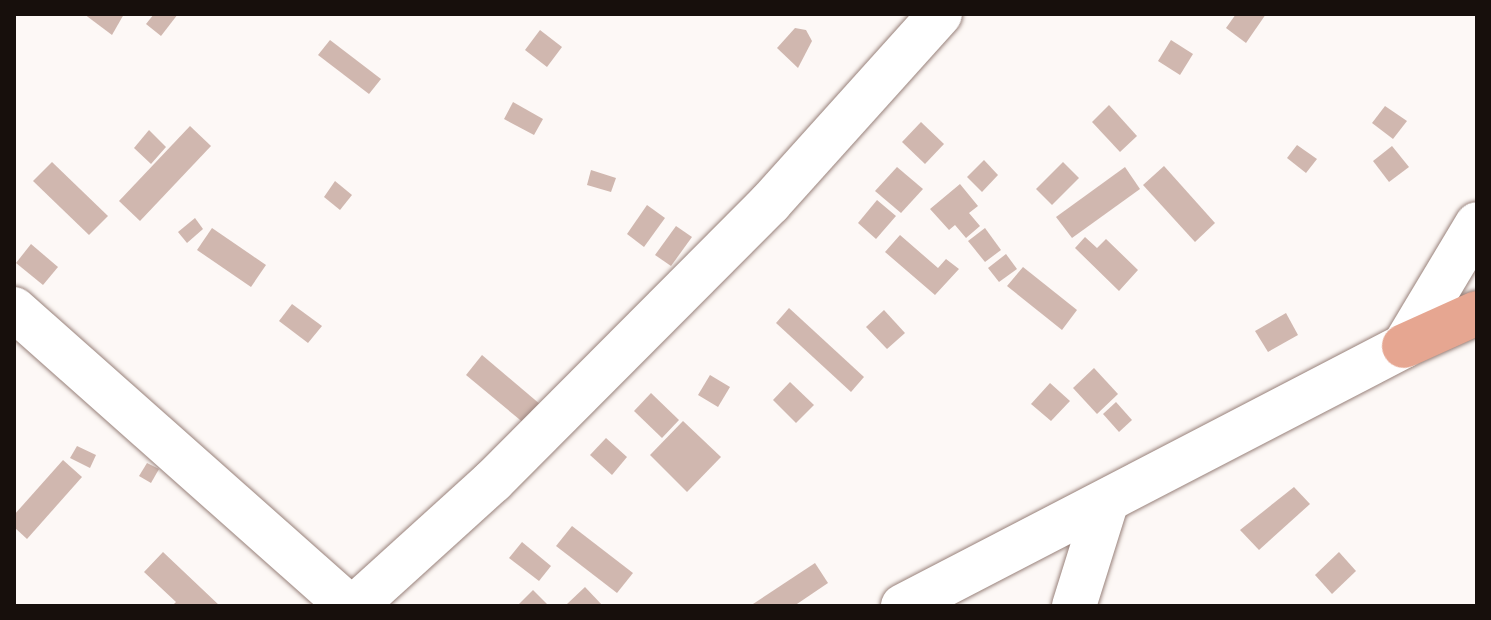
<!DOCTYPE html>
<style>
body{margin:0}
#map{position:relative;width:1491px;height:620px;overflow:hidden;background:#fdf8f6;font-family:"Open Sans",sans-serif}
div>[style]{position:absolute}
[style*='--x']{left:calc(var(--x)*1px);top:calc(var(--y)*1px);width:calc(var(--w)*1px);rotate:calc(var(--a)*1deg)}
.building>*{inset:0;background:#d0b7af}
.roads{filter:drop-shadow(0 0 2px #98817a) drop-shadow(0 0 2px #98817a)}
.minor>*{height:44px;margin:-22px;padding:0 22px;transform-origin:22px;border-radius:22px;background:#fff}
.secondary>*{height:44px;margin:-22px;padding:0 22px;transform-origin:22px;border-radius:22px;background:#fff}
.primary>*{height:44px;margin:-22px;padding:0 22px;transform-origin:22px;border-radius:22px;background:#e6a691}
span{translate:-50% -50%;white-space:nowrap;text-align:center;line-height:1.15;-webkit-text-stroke:8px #fdf8f6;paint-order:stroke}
.frame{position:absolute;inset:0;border:16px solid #170f0c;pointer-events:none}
</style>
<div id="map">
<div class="building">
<div style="clip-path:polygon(84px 14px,124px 14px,112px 35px)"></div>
<div style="clip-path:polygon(154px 14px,178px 14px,161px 36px,146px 24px)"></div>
<div style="clip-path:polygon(1236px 14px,1266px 14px,1246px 43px,1226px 28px)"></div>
<div style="clip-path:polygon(795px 28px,806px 30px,812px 41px,798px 68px,777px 48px)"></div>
<div style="clip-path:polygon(540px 30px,562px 47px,547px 67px,525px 50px)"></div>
<div style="clip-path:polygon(330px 40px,381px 79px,369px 94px,318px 55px)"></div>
<div style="clip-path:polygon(1171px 40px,1193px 54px,1180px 75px,1158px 61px)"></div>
<div style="clip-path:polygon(513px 102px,543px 119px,534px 135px,504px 119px)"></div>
<div style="clip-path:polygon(1109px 105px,1137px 136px,1120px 152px,1092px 122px)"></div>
<div style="clip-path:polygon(1385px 106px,1407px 121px,1393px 139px,1372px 123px)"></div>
<div style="clip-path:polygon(921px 122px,944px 144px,925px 164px,902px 142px)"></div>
<div style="clip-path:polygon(190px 126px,211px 146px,140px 221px,119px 201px)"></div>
<div style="clip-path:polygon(149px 130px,166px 147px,151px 164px,134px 148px)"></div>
<div style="clip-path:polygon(1297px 145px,1317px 159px,1306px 173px,1287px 158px)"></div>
<div style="clip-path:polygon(1392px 146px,1409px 167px,1389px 182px,1373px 161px)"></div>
<div style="clip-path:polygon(984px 160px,998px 175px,982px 192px,967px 177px)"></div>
<div style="clip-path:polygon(52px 162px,108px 216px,89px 235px,33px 181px)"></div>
<div style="clip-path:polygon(1063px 162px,1079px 178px,1052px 205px,1036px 189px)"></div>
<div style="clip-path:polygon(1164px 166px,1215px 223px,1195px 242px,1143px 185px)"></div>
<div style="clip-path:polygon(897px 167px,923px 189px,901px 213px,875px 191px)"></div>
<div style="clip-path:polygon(1125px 167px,1140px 189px,1072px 238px,1056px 217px)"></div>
<div style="clip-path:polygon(591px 170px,616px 178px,611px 192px,587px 185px)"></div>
<div style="clip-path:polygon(335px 181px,352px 195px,340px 210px,324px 197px)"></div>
<div style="clip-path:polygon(960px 184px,978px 206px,969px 213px,980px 226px,966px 238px,955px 225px,949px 230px,930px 209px)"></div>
<div style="clip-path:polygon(877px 200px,896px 216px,876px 239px,858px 223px)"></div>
<div style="clip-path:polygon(647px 205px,665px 218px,644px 247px,627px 234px)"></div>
<div style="clip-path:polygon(195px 218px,203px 229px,187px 243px,178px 232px)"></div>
<div style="clip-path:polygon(676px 226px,692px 237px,671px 266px,655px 255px)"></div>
<div style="clip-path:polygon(212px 228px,266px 265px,251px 287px,197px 250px)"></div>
<div style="clip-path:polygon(985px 228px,1001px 250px,985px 262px,968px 241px)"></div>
<div style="clip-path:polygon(900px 235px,938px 268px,946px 259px,959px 269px,935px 295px,885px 252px)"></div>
<div style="clip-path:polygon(1085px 237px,1097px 248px,1106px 239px,1138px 270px,1119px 291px,1075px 248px)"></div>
<div style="clip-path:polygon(31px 244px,58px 267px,43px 285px,16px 263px)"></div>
<div style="clip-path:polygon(1006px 254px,1017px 269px,999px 282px,988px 268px)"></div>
<div style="clip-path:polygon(1023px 267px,1077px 310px,1062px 330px,1007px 286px)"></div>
<div style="clip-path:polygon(292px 304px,322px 326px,308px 343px,279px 321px)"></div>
<div style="clip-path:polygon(789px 308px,864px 377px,851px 392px,776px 323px)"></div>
<div style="clip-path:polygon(884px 310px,905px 333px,887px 349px,866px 327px)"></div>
<div style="clip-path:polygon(1286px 313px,1298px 335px,1268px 352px,1255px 331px)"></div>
<div style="clip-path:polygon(482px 355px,541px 405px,525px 424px,466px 375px)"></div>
<div style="clip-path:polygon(1094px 368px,1118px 394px,1097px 414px,1073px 388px)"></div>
<div style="clip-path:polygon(710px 375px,730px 387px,718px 407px,698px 395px)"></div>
<div style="clip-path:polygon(790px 382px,814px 405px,796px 423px,773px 400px)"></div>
<div style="clip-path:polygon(1050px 383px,1070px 401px,1051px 421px,1031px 404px)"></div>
<div style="clip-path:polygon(651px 393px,679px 420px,662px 438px,634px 411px)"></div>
<div style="clip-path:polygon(1116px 402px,1132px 420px,1119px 432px,1103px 414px)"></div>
<div style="clip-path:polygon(683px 421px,721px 457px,687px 492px,650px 455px)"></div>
<div style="clip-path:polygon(606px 438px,627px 457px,612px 475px,590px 455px)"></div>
<div style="clip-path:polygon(77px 446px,96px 455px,90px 468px,70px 458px)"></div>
<div style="clip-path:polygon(63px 460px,82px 477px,27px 539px,14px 527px,14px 515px)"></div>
<div style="clip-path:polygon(147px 463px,159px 469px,151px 483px,139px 476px)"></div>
<div style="clip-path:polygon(1294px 487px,1310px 504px,1259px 550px,1240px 530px)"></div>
<div style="clip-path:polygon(572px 526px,633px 573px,617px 593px,556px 546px)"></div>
<div style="clip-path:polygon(522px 542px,551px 566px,539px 581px,509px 558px)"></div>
<div style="clip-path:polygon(163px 552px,220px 606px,172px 606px,176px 602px,144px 572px)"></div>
<div style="clip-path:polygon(1339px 552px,1356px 571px,1332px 594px,1315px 575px)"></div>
<div style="clip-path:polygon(815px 563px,828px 583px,794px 606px,750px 606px)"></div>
<div style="clip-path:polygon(585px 587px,603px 606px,567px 604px)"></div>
<div style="clip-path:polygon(533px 590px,549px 606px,517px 606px)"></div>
</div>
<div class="roads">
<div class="minor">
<div style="--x:14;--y:309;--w:448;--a:41.6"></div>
<div style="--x:1404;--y:346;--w:142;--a:-59.1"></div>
<div style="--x:355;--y:606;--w:186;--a:-42.2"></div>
<div style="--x:493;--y:481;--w:392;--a:-45.1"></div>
<div style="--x:770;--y:203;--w:254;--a:-48"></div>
<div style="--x:1074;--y:606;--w:110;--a:-72.6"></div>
</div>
<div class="secondary">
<div style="--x:903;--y:606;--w:564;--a:-27.43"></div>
</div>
<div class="primary">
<div style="--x:1404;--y:346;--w:80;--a:-24.3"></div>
</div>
</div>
<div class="frame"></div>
</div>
